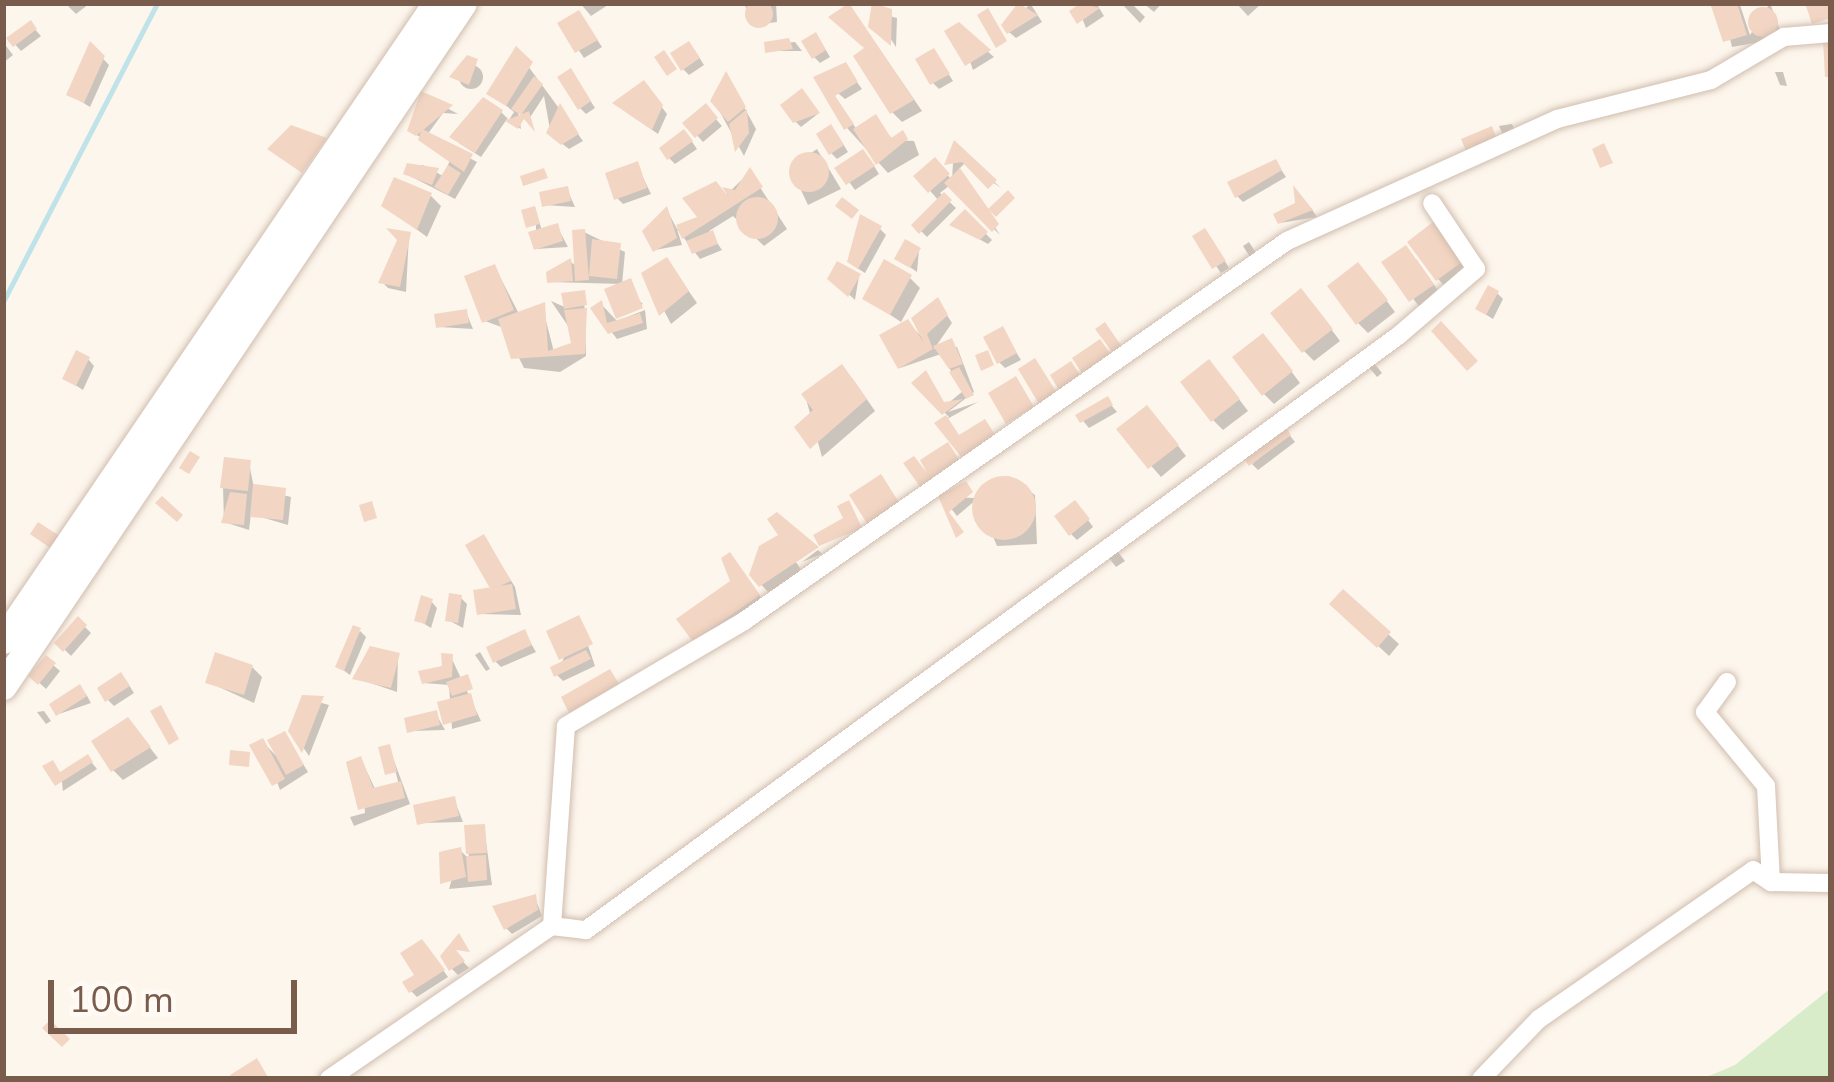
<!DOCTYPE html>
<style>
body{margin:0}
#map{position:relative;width:1834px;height:1082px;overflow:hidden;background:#fdf6ec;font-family:"Nunito Sans",sans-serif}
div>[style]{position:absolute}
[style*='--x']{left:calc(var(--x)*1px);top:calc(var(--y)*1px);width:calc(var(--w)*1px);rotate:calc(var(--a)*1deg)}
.green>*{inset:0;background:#d8ecc9}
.shadow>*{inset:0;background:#0003}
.round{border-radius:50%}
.stream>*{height:4.5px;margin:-2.25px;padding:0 2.25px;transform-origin:2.25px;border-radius:2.25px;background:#bfe3e8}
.building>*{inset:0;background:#f3d5c3}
.roads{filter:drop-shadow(0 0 3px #d1beb0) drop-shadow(0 0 3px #d1beb0)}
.minor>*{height:18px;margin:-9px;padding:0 9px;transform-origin:9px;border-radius:9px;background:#fff}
.secondary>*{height:27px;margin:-13.5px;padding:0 13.5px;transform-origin:13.5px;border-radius:13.5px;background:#fff}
span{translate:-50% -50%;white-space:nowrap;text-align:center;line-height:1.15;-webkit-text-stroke:9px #fffaf3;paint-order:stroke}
.frame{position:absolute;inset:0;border:6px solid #7a5c4d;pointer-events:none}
.scale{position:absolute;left:48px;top:980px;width:249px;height:54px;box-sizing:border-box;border:6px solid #7a5c4d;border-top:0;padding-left:15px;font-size:36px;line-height:42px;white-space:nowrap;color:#7a5c4d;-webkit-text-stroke:9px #fffaf3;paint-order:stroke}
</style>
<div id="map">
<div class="green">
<div style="clip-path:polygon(1831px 988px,1831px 1079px,1702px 1079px,1735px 1065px)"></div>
</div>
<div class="shadow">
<div style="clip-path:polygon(65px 3px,88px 3px,89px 4px,76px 14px)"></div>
<div style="clip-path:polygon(580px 3px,611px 3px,591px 16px)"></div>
<div style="clip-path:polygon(744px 3px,776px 3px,777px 22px,753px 25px)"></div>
<div style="clip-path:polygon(1030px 3px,1042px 22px,1016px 38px,1009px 32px)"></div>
<div style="clip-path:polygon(1076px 3px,1096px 3px,1104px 16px,1086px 28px)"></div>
<div style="clip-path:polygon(1121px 3px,1131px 3px,1145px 17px,1140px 23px)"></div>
<div style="clip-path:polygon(1143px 3px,1162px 3px,1154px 12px)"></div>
<div style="clip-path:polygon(1236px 3px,1262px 3px,1248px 16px)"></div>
<div style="clip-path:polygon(1721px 3px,1740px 5px,1750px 35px,1770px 3px,1783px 38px,1732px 47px)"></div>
<div style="clip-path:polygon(850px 6px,922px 111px,902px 122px,892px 112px)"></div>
<div style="clip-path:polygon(874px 12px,897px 18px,896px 47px,894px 44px)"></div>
<div style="clip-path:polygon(579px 13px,602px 47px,584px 58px,561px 24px)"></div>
<div style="clip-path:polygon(30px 24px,41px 36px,21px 51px,10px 39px)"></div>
<div style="clip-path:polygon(958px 26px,994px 57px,973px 70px)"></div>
<div style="clip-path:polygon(3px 42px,13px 55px,3px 63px)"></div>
<div style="clip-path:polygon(795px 42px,802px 51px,768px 51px,767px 45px)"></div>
<div style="clip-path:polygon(821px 42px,830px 57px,820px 63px,814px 57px)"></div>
<div style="clip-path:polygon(91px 46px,109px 65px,90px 107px,69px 94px)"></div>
<div style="clip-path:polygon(517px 51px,583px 141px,569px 149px,551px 135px,544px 96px,529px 119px,518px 111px,521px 129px,507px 119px,481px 157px,459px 143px,501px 112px,509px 120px,514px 112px,490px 93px)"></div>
<div style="clip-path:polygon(695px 51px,704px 65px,689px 75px,683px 69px)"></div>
<div style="clip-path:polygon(934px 51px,953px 81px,939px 89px,933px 83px)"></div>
<div class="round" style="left:459px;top:65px;width:24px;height:24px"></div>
<div style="clip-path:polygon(845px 66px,862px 89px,845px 99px,827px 84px,857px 130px,875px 118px,893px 140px,914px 141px,919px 155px,888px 173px,847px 128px,817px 78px)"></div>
<div style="clip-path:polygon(1775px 72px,1783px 72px,1787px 86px,1780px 85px)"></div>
<div style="clip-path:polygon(727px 76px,756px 129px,744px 156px,714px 101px)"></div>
<div style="clip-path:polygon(576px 78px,595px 108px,586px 114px,580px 108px)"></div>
<div style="clip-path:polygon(649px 90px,667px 114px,658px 134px,622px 109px)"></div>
<div style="clip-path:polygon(423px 95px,458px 114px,443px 113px,427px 135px,477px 162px,455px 199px,408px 175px,423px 165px,443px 176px,452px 156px,410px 131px)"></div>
<div style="clip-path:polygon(705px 107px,722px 126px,703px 142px,686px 123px)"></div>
<div style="clip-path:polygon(819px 113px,801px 127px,795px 121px)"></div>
<div style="clip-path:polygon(1512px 124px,1516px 133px,1503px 135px,1499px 126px)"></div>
<div style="clip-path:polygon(837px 134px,848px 152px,837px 159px,831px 153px)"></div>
<div style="clip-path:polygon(690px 139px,697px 149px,675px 164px,669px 158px)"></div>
<div style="clip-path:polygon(954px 145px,1001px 188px,965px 163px,958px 170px,1000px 235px,950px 185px,940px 193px,956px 208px,927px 237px,915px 225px,939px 201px,917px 176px,935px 161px,952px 180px)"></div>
<div style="clip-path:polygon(817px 149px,841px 189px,808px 205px,790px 167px)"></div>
<div style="clip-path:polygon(869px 158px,879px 174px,855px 190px,839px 168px)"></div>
<div style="clip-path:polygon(1276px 162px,1286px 177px,1243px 202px,1237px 196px)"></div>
<div style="clip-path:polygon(637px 165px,651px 194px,623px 204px,617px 198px)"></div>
<div style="clip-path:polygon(750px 172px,787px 229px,764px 246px,733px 216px,709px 231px,722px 250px,700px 259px,677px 229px,682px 245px,655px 250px,667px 210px,677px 229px,702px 218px)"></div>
<div style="clip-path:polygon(567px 189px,575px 207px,544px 205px)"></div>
<div style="clip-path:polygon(431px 196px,441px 206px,427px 237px,385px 206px)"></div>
<div style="clip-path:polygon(1311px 208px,1317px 217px,1280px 223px)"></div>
<div style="clip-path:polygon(536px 211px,542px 231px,557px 226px,568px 247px,536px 249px)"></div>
<div style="clip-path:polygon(965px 213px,992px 240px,988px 244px,953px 225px)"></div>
<div style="clip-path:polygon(1433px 226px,1470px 273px,1448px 289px,1438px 279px)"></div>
<div style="clip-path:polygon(880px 229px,886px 235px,865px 273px,857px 268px)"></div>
<div style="clip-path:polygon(584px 232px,625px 252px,622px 285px,643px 304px,618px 315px,621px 284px,550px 282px,571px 262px,578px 268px)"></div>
<div style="clip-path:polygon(409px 235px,406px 292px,388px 288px,382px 282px)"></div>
<div style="clip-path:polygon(1196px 237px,1211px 238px,1229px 268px,1221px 273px)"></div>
<div style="clip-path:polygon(1249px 242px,1256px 253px,1250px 257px,1243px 246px)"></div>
<div style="clip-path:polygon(919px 250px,917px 272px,898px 259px)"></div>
<div style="clip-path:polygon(1416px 259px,1442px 296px,1422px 310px,1385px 263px)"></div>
<div style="clip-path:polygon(667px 260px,697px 303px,671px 324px,645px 274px)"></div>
<div style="clip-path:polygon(495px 267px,519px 314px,545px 317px,554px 352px,579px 342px,551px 301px,567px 308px,584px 293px,586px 356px,560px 372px,524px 368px,504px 328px,485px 321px)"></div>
<div style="clip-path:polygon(859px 276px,855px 300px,831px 278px)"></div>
<div style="clip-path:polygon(1368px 276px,1395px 312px,1368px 333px,1358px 323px)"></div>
<div style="clip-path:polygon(910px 278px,920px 288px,901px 322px,866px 299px)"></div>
<div style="clip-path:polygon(1497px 293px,1503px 299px,1493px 319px,1485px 314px)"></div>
<div style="clip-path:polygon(938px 301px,952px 323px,934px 349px,957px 347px,974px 392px,948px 412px,978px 402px,938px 424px,949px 417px,915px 383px,946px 405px,963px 391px,941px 354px,900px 368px,907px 322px,922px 337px)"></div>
<div style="clip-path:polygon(1311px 302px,1340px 341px,1314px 361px,1304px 351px)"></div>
<div style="clip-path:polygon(601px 304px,617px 321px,645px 310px,647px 329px,617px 339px,594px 309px)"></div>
<div style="clip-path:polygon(466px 312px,473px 329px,439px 327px)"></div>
<div style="clip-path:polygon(1002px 330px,1021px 360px,1005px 368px,999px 362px)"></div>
<div style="clip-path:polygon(1273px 347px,1300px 383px,1274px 404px,1264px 394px)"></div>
<div style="clip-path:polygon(88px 359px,94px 366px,83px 390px,66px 379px)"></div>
<div style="clip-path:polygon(1373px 362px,1382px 373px,1377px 377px,1368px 366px)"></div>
<div style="clip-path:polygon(1219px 373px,1248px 411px,1223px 430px,1213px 420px)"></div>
<div style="clip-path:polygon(852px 378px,875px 411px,822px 457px,805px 395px)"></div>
<div style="clip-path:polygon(1107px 400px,1117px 412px,1089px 428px,1079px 416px)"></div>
<div style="clip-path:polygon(1157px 419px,1186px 456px,1161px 477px,1120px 430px)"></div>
<div style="clip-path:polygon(1288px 433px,1295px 442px,1258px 470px,1252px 464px)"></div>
<div style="clip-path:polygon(249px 463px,254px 488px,291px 497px,288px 525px,251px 514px,249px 530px,224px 522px,223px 487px)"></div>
<div style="clip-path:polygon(1008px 476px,1035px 495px,1037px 544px,997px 546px,977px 499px,957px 516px,942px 497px,976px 498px)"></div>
<div style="clip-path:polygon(1081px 510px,1093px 527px,1077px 540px,1071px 534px)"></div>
<div style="clip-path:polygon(484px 537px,515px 587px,521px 615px,480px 614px,494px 590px)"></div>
<div style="clip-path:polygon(1115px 548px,1125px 561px,1116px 567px,1106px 554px)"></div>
<div style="clip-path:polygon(818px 550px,822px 554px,802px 562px)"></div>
<div style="clip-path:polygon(796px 562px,803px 573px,771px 595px,752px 575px)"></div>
<div style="clip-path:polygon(739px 566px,767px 606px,695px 640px,733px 582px)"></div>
<div style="clip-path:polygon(1343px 593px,1399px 644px,1389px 656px,1333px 604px)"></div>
<div style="clip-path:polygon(461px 598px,467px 604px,463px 628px,448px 620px)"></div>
<div style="clip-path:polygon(431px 601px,437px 608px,431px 628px,418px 620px)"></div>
<div style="clip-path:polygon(579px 619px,595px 666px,563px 681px,557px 675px)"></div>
<div style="clip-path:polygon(78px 620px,91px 633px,71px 656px,58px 643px)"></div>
<div style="clip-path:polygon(360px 631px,366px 637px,350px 675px,339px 667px)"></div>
<div style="clip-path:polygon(525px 633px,536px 652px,501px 667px,495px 661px)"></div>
<div style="clip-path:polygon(480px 652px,490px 669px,486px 671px,475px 655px)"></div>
<div style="clip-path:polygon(398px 656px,397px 692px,356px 678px)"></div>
<div style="clip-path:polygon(451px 657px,481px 721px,452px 729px,449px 685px,424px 683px)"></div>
<div style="clip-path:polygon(46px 659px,60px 671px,46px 689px,32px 676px)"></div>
<div style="clip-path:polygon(252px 667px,262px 677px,254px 703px,208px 682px)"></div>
<div style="clip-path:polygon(127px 682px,134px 693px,114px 706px,108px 700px)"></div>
<div style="clip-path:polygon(86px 694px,91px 703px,59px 714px)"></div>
<div style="clip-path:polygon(304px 698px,329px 705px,309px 756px,292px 731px)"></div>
<div style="clip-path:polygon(44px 711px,51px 721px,46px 724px,37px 712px)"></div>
<div style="clip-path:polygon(436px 714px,445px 730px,410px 731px)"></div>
<div style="clip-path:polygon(137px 731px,158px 758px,123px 780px,113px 770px)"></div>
<div style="clip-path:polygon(285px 734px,308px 772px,280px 790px,262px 741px,277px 757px)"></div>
<div style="clip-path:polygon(389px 747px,410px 804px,354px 826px,350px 817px,365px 813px,361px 759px,376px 791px,399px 785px)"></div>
<div style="clip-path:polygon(88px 758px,97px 769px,63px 791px,61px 774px)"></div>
<div style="clip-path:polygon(454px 799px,463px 822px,420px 823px)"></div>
<div style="clip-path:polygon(484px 827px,492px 885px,449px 889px,460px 850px,469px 859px,467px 828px)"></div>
<div style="clip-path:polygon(535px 898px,542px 916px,512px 934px,506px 928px)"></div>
<div style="clip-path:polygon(428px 949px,448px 977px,417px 997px,411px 991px)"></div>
<div style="clip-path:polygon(452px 950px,469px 968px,458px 975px,452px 969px)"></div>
</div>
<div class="stream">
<div style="--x:3;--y:302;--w:336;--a:-62.7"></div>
</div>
<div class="building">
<div class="round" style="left:745px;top:0;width:28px;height:28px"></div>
<div style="clip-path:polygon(849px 3px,914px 100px,890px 114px,853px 56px,864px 48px,828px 17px)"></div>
<div style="clip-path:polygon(872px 3px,892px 9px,891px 46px,868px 27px)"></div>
<div style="clip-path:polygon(1018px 3px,1038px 15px,1007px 34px,1001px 25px)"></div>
<div style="clip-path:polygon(1081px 3px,1100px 8px,1077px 24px,1069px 11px)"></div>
<div style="clip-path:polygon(1710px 3px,1737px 3px,1747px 35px,1723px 42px)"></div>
<div style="clip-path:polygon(1805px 3px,1831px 3px,1831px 18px,1812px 24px)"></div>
<div class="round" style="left:1748px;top:7px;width:30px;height:30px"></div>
<div style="clip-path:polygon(988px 8px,1007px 41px,996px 48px,977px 15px)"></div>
<div style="clip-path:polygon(579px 10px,598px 40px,575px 53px,557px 23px)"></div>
<div style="clip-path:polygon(31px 20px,37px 29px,13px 47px,6px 38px)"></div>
<div style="clip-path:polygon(959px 22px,991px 50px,965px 66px,944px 31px)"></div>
<div style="clip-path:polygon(816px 32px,826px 50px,812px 59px,801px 41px)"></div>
<div style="clip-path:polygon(789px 38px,793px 49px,765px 53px,764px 42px)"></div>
<div style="clip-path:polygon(1831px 40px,1831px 77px,1825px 77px,1823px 41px)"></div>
<div style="clip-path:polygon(90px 41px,105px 56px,84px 103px,66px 95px)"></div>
<div style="clip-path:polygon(689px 41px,700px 58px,681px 71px,670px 53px)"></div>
<div style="clip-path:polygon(516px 46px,533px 62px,506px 106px,486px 94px)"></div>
<div style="clip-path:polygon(934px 48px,950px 74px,930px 85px,915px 59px)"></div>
<div style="clip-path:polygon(664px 50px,677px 69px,667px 76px,654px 57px)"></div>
<div style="clip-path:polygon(467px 55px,478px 59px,469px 85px,449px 77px)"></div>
<div style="clip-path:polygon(846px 62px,858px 82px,835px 96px,854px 124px,844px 130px,813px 77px)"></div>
<div style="clip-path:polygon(571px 68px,591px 101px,578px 110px,557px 77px)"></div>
<div style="clip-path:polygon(726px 71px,746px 107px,728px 122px,710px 101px)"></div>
<div style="clip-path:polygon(534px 76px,543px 84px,521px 115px,511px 109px)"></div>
<div style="clip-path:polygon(644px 80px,663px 105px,652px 130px,612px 103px)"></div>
<div style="clip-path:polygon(802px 88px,820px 113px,793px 123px,780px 105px)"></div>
<div style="clip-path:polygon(421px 91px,453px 105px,416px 136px,407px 131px)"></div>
<div style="clip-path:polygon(483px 97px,503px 110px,475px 153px,449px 137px)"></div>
<div style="clip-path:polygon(560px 103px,579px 134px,561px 145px,546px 133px)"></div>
<div style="clip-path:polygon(706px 103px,718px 118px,695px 138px,682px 123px)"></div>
<div style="clip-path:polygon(747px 109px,749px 133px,735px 152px,729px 124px)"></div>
<div style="clip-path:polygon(529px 111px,535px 132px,524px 119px,518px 129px,505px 121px)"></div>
<div style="clip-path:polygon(876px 114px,891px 138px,903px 130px,908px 139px,876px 165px,853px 129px)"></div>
<div style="clip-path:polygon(831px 124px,844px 145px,829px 155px,816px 134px)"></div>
<div style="clip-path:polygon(291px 125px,327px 138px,302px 173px,267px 149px)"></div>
<div style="clip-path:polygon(1492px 126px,1497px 140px,1467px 153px,1461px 139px)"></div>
<div style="clip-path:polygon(422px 129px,473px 154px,464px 172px,418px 140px)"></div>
<div style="clip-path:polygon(684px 129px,693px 141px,667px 160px,659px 148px)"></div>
<div style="clip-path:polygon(954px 140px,997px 180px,988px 189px,962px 162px,944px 165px)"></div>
<div style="clip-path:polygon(1604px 143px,1613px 163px,1600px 168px,1592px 149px)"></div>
<div style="clip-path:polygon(863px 149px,875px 166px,846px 185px,834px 168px)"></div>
<div class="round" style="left:789px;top:152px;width:40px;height:40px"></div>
<div style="clip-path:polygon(935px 157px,950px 174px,928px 193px,913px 176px)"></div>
<div style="clip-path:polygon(1276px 159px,1282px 170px,1235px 198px,1227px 182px)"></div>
<div style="clip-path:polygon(638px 161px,647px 188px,614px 200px,605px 173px)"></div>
<div style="clip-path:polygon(407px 163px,439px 168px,432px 185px,403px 174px)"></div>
<div style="clip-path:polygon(448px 165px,461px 173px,448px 195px,434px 187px)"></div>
<div style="clip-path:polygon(750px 167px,763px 187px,682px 239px,676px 225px,697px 217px,682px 198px,716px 181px,730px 199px,722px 187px,735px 190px)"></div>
<div style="clip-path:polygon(544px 168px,548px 178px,523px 186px,520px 176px)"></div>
<div style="clip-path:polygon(960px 168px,999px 224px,992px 232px,944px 183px)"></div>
<div style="clip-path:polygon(394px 177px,432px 193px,417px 230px,381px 206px)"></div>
<div style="clip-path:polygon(1293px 185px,1313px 210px,1278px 224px,1273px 214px,1295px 203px)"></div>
<div style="clip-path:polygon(568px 186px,571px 201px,542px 207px,539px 192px)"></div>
<div style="clip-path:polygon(1008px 190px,1015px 198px,996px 217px,988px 209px)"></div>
<div style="clip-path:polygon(944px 192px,952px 200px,919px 234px,911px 225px)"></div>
<div class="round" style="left:736px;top:197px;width:42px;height:42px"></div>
<div style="clip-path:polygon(842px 197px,859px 210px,852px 219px,835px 206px)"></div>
<div style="clip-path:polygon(535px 206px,540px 224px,526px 228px,521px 210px)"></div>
<div style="clip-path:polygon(667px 206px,677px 238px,653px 252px,642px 231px)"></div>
<div style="clip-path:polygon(965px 209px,988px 232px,980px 240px,949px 225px)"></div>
<div style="clip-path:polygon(860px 214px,882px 226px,858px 269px,847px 262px)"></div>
<div style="clip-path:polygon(1433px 222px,1462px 262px,1436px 281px,1407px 242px)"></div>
<div style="clip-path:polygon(558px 223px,563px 241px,534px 250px,528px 232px)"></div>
<div style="clip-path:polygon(386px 228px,411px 232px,400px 287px,378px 283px,397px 240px)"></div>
<div style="clip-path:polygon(1205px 228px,1226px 261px,1212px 269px,1192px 236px)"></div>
<div style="clip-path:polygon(585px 229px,589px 280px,575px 281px,572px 230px)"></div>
<div style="clip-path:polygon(713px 230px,718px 244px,692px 254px,686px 241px)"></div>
<div style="clip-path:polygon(592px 239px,621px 243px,617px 279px,589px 276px)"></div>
<div style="clip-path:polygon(905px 239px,921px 248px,910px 268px,894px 259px)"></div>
<div style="clip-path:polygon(1406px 245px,1434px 285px,1409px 302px,1381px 262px)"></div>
<div style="clip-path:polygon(667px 257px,689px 291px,659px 316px,641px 273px)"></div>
<div style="clip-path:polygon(571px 258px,573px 281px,547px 283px,546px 272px)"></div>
<div style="clip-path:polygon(884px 259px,912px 275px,890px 315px,862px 299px)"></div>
<div style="clip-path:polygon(837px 261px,861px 274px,848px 297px,827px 279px)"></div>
<div style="clip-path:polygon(1358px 262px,1388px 300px,1356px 325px,1327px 286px)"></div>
<div style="clip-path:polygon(495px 264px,514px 310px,482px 323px,464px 276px)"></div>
<div style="clip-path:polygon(631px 278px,643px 308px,616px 319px,604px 289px)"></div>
<div style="clip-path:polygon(1488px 285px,1499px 291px,1486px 315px,1475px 309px)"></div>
<div style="clip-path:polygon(1301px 288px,1333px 329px,1302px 353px,1270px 313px)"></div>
<div style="clip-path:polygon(585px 290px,587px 305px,564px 309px,561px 293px)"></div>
<div style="clip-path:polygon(938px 297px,948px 315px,927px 334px,933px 349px,898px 369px,879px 335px,908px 319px,924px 343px,911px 318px)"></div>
<div style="clip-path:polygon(602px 300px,607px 323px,640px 313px,643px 323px,608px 334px,590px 308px)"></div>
<div style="clip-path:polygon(545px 302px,548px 351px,571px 343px,564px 310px,587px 308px,585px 354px,511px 359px,498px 319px)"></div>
<div style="clip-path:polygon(467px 309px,469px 323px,436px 328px,434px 314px)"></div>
<div style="clip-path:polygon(1441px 321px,1478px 361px,1467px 371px,1431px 331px)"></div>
<div style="clip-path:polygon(1105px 322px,1124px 350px,1115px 356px,1095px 329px)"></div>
<div style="clip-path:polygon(1003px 326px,1017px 353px,997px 364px,983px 337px)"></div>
<div style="clip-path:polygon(1263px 333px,1293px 371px,1262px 396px,1232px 357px)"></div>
<div style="clip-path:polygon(952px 338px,963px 364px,949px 369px,933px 346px)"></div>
<div style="clip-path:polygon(1100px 339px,1112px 356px,1084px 376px,1072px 358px)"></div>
<div style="clip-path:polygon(76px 350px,90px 357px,76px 386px,62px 379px)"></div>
<div style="clip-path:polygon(988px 350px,994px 365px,981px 371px,975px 355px)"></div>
<div style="clip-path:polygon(1035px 358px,1057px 393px,1039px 404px,1018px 369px)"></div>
<div style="clip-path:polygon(1209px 359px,1240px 399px,1211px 422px,1180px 382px)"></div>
<div style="clip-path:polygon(1071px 361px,1082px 378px,1060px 392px,1050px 375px)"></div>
<div style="clip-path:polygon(842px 364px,867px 399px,810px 449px,794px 427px,813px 410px,801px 394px)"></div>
<div style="clip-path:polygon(959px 367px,974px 395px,966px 399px,949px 372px)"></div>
<div style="clip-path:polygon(926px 370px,944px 402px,963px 399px,942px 415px,911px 383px)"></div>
<div style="clip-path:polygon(1016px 376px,1034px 407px,1006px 424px,988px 393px)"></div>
<div style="clip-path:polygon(1108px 396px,1113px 405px,1080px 423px,1075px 415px)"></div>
<div style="clip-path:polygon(1147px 405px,1179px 445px,1148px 469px,1116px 429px)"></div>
<div style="clip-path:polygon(946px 415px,959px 435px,985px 419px,996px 436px,962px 458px,934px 423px)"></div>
<div style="clip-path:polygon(1283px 423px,1291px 435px,1249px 466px,1241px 454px)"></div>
<div style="clip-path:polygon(948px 442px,962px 464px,921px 488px,903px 463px,914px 456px,927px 473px,920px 460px)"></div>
<div style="clip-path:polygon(190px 451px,200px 457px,189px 474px,179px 468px)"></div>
<div style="clip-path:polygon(224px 457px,251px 460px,248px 491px,220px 488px)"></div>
<div style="clip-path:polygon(881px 474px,900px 504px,868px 525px,849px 495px)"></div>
<div class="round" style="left:972px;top:476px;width:64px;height:64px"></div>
<div style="clip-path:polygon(966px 481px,973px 492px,949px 512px,964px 532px,956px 538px,938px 496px)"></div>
<div style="clip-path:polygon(253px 484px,286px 488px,283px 520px,250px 517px)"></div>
<div style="clip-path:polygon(230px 492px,247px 494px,244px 525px,221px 523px)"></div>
<div style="clip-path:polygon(162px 496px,183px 515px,177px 522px,155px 503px)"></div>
<div style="clip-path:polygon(849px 500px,862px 528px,819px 546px,813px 535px,843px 518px,837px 506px)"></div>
<div style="clip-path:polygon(1075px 500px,1090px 519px,1069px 536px,1054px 516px)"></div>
<div style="clip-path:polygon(372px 501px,377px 518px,364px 522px,359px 505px)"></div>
<div style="clip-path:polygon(777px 512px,819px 547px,759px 587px,749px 575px,759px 546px,778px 535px,767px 519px)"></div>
<div style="clip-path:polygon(38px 522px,61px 537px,53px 550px,30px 534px)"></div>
<div style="clip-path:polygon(484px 534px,511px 581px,491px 590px,465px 545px)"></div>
<div style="clip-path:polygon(730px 552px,760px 595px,693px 642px,676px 619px,730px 581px,721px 558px)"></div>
<div style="clip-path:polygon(512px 584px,516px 609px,477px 615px,473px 590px)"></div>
<div style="clip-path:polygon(1343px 589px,1391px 632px,1377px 648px,1329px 604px)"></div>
<div style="clip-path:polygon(449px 593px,462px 595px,458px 623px,445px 621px)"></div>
<div style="clip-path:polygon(421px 595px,433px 599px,425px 624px,414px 621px)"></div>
<div style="clip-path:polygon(579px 615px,593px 644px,559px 660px,546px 631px)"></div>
<div style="clip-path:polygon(78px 616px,87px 625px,63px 652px,54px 643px)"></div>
<div style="clip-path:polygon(353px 625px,361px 628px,344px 671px,335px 667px)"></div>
<div style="clip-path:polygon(525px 629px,532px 645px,493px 663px,486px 647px)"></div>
<div style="clip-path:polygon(370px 646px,400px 653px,391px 688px,352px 679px)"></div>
<div style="clip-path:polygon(586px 650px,591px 659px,554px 677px,550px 667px)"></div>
<div style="clip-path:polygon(215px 652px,253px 665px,244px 695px,205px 683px)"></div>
<div style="clip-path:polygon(441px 653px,453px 654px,452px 677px,422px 684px,418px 671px,442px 666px)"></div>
<div style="clip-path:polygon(46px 655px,56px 663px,38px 685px,28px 676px)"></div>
<div style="clip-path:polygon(610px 669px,619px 684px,569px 713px,561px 697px)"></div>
<div style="clip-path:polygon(121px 672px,130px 686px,105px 702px,97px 688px)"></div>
<div style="clip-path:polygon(468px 674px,473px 689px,452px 696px,446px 682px)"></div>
<div style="clip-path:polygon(80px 684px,87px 696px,56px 716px,49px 704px)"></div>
<div style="clip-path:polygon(471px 693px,477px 715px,443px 725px,437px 702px)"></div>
<div style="clip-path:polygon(302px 695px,324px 696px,302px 753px,288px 731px)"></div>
<div style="clip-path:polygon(161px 705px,179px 739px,169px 745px,150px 711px)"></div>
<div style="clip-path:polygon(437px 710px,440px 725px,407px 733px,404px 718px)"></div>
<div style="clip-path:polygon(128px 717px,151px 747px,111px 772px,91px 741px)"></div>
<div style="clip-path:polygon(285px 731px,304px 765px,286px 775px,267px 740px)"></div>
<div style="clip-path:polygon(263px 738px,285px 779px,272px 786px,249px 745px)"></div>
<div style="clip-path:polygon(390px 744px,397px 772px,385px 775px,378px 747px)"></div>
<div style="clip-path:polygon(230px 750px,250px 752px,249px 767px,229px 765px)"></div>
<div style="clip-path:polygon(88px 754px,93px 762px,55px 786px,42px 766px,53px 760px,60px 772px)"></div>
<div style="clip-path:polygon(361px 756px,373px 788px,401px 781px,405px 798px,358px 810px,346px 762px)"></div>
<div style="clip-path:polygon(455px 796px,459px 816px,417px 825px,413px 805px)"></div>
<div style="clip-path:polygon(485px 824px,487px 853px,466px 854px,464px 825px)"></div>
<div style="clip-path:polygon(461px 847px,466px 877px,440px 884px,439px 852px)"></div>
<div style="clip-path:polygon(486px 855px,487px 880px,468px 882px,466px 856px)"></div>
<div style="clip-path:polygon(536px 894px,538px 910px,504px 930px,492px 906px)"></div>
<div style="clip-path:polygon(459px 933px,470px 952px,456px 950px,465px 961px,449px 971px,440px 956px)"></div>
<div style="clip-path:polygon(422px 939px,445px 970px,409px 993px,402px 982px,414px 975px,400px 953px)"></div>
<div style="clip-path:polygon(50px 1020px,70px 1039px,62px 1047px,42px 1028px)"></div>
<div style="clip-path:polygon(257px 1058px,269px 1079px,232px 1079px,230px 1075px)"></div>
</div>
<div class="roads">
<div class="minor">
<div style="--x:1727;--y:682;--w:37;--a:126"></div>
<div style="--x:1705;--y:712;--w:96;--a:50.5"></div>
<div style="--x:1766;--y:786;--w:96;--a:87"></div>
<div style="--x:552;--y:926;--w:34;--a:7"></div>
<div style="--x:586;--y:930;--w:1006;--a:-36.19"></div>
<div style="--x:1398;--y:336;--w:103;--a:-40.7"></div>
<div style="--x:1476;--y:269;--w:79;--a:-123.7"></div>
<div style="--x:329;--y:1079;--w:270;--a:-34.5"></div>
<div style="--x:552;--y:926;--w:200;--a:-86"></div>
<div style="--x:566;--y:726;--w:207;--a:-30.5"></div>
<div style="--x:744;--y:621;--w:663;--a:-34.98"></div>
<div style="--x:1287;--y:241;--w:296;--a:-24.3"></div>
<div style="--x:1557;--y:119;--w:159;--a:-14.2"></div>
<div style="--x:1711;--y:80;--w:85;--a:-30.5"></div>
<div style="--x:1784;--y:37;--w:47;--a:-4.9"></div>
<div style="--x:1481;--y:1079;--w:83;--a:-46"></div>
<div style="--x:1539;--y:1019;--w:261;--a:-34.8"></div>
<div style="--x:1753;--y:870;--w:22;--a:34"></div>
<div style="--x:1771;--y:882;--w:60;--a:1"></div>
</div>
<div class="secondary">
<div style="--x:3;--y:640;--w:770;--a:-55.79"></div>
<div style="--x:3;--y:686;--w:823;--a:-56.04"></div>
</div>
</div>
<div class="frame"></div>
<div class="scale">100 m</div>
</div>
